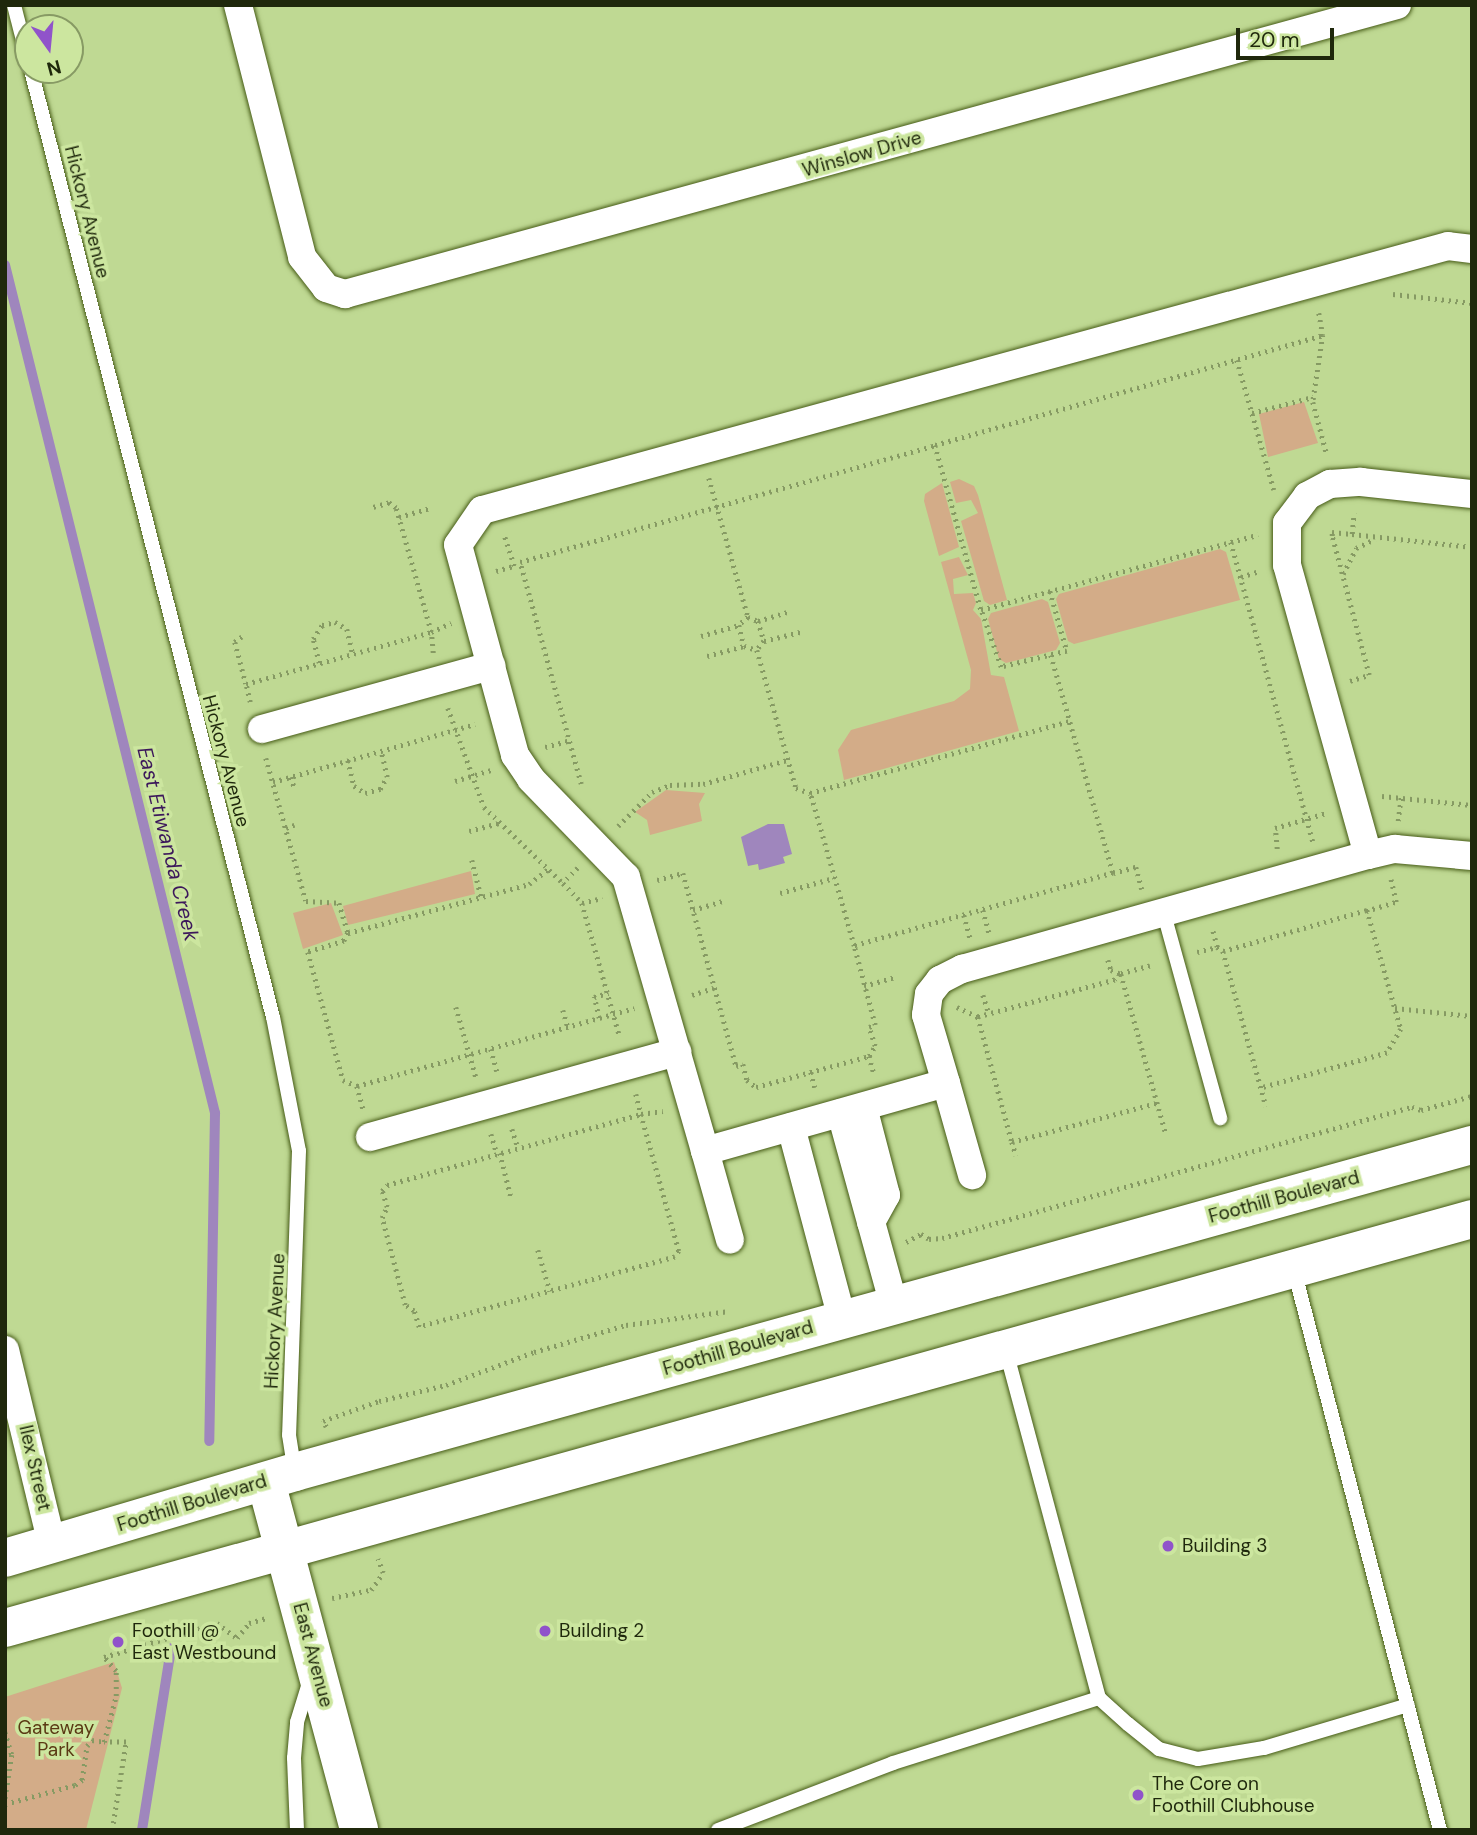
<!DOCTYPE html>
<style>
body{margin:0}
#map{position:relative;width:1477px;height:1835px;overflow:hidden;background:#bfd993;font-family:"DM Sans",sans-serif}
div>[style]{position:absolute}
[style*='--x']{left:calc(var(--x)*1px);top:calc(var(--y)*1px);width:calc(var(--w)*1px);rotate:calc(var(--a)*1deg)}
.green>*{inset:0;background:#d3ac88}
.water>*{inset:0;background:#9f86bd}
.stream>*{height:10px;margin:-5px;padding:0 5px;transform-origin:5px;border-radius:5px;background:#9f86bd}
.path>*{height:4.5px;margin-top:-2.25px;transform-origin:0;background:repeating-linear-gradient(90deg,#869a63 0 2px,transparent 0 7px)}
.roads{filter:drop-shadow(0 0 2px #475c17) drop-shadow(0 0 2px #475c17)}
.service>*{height:14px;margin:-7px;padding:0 7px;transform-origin:7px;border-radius:7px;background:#fff}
.minor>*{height:28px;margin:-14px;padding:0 14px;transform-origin:14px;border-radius:14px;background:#fff}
.secondary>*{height:38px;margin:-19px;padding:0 19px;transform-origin:19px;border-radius:19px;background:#fff}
.primary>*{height:38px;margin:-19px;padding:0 19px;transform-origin:19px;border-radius:19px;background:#fff}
.dots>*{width:19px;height:19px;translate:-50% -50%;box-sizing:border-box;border:4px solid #cce69f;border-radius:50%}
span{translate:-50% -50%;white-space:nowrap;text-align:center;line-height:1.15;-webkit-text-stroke:7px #cce69f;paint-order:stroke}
.street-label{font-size:19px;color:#1f280c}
.poi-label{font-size:19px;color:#1f280c}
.left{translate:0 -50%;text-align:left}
.park-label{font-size:19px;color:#5a3914}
.water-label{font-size:21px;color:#3c185b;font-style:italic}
.frame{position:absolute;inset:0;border:7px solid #1f280c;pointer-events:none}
.north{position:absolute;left:14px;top:14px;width:70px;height:70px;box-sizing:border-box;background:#cce69f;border:2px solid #879a64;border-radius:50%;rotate:165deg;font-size:19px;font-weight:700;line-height:28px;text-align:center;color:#1f280c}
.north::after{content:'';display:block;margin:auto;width:24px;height:32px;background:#9053ca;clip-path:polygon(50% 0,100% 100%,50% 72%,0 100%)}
.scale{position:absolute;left:1236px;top:28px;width:98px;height:32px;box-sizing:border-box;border:4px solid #1f280c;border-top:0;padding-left:9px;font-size:21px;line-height:24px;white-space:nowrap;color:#1f280c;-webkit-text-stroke:5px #cce69f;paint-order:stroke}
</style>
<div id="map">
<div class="green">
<div style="clip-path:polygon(1304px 402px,1318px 443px,1268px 457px,1259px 414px)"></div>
<div style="clip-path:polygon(959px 479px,974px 486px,978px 495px,1007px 600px,990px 605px,984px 601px,961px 521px,978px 513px,971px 500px,956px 503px,950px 482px)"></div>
<div style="clip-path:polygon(942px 483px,959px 547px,939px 556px,924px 501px,925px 494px)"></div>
<div style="clip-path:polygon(1220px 549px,1226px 552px,1240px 600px,1074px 644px,1068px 641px,1056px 599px,1059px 594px)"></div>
<div style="clip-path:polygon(959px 557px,968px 575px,953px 579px,954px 594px,973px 593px,976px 603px,973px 610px,981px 619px,991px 675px,1004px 677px,1019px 731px,844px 780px,838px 750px,851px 730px,954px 701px,970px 689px,971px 670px,941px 562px)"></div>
<div style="clip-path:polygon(1042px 599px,1048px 602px,1060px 643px,1056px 650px,1006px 663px,999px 659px,988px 619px,991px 613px)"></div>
<div style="clip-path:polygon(666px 790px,705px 793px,699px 804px,702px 821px,650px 835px,647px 820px,635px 812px)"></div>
<div style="clip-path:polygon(471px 871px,475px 894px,348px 925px,343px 906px)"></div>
<div style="clip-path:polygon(331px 903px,343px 935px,303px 949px,293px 913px)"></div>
<div style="clip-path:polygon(114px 1662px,122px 1688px,86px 1830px,5px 1830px,5px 1697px)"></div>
</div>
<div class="water">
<div style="clip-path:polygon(768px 824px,784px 824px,792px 854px,783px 857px,785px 863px,759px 870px,758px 864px,748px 866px,741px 837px)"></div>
</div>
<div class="stream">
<div style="--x:5;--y:265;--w:874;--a:76.09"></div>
<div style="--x:215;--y:1113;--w:328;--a:91"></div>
<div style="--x:142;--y:1830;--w:184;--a:-80.9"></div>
</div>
<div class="path">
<div style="--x:1393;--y:294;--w:80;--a:6.5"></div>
<div style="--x:1319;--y:313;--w:22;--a:80"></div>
<div style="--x:1323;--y:335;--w:68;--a:98.5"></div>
<div style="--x:1313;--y:402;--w:55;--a:75.2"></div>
<div style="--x:1237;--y:360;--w:135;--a:74.1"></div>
<div style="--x:1252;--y:413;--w:63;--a:-14.7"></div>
<div style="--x:935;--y:445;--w:403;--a:-15.8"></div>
<div style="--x:709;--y:478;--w:144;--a:74.3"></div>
<div style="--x:748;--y:617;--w:12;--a:138"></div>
<div style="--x:739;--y:625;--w:22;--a:77"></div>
<div style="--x:744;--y:646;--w:14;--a:17"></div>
<div style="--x:399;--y:517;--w:32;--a:-16"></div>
<div style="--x:1352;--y:534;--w:121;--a:6.2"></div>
<div style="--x:1231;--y:542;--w:311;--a:74.7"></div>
<div style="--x:496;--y:571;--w:19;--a:-16"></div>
<div style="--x:514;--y:566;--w:33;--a:-108"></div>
<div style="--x:1343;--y:574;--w:29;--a:-63"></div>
<div style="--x:1356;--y:548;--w:21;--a:-25"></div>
<div style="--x:1241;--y:577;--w:19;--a:-18"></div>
<div style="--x:1050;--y:591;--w:62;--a:74.2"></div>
<div style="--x:1067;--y:651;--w:68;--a:166.4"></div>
<div style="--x:1001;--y:667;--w:60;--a:-109.3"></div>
<div style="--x:981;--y:610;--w:287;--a:-15.2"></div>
<div style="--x:748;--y:617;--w:11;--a:22"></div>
<div style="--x:758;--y:621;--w:21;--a:73"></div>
<div style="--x:764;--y:641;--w:11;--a:128"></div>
<div style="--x:757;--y:650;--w:143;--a:74.2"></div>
<div style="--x:796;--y:788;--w:15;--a:20"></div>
<div style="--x:758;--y:621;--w:31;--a:-17"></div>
<div style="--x:701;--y:636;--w:40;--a:-16"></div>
<div style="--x:242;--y:637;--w:9;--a:144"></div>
<div style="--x:235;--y:642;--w:43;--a:75.3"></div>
<div style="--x:764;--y:641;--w:38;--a:-14"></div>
<div style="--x:433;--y:653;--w:21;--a:-95"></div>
<div style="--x:431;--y:632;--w:22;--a:-24"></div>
<div style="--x:1051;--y:655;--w:227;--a:74.1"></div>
<div style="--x:1113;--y:873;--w:269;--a:164.3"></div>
<div style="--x:854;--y:946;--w:159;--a:-106"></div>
<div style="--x:810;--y:793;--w:269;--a:-15.5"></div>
<div style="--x:707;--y:656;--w:38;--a:-15"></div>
<div style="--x:319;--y:663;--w:25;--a:-104"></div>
<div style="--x:313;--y:639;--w:17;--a:-57"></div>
<div style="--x:322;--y:625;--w:13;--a:-13"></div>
<div style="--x:335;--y:622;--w:14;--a:30"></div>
<div style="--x:347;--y:629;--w:26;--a:77"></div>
<div style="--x:1350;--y:681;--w:20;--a:-18"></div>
<div style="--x:1369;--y:675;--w:144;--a:-104.9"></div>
<div style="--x:1332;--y:536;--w:4;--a:-90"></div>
<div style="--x:1332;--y:532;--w:20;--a:6"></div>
<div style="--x:1352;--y:534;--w:21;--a:-85"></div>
<div style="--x:250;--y:702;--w:18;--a:-103"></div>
<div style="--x:246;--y:684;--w:192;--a:-15.7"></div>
<div style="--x:431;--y:632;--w:129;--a:-105.8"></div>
<div style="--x:396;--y:508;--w:9;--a:-144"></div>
<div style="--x:389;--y:503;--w:18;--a:164"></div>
<div style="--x:448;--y:708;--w:105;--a:70"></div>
<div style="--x:484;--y:807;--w:110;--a:43.9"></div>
<div style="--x:545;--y:747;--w:24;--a:-15"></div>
<div style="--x:266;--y:758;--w:148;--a:74.4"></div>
<div style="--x:306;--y:901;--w:33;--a:3"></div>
<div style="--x:339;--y:903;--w:31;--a:73"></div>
<div style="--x:348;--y:933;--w:9;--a:117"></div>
<div style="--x:344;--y:941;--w:38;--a:163"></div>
<div style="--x:308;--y:952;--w:133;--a:74.7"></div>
<div style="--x:343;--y:1080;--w:15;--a:23"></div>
<div style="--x:357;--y:1086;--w:288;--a:-15.7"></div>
<div style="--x:348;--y:760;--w:27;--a:77"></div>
<div style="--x:354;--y:786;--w:13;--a:32"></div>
<div style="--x:365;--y:793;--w:16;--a:-15"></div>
<div style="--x:380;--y:789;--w:14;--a:-60"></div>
<div style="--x:387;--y:777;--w:27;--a:-103"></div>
<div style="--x:291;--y:777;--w:13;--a:72"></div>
<div style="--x:455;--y:781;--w:39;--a:-17"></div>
<div style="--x:273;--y:782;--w:210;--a:-16"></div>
<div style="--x:581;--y:784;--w:230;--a:-105.4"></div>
<div style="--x:520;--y:562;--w:431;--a:-15.7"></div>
<div style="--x:935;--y:445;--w:171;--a:74.4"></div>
<div style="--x:1382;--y:796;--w:90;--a:5.7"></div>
<div style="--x:1398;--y:821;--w:24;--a:-83"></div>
<div style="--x:618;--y:826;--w:48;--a:-45"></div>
<div style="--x:652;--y:792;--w:19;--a:-21"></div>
<div style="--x:670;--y:785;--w:33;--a:-2"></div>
<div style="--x:703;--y:784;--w:87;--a:-15.9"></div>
<div style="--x:286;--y:828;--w:9;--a:-21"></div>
<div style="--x:469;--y:831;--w:31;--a:-15"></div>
<div style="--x:1277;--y:849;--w:21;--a:-95"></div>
<div style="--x:1275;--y:828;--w:53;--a:-16.4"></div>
<div style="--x:472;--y:860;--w:38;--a:76"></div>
<div style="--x:578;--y:868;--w:21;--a:135"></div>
<div style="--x:563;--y:883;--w:28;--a:46"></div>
<div style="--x:582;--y:903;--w:139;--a:74.2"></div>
<div style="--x:1113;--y:873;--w:24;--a:-15"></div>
<div style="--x:1136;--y:867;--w:23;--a:75"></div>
<div style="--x:657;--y:880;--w:27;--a:-15"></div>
<div style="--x:683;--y:873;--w:200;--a:74.6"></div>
<div style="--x:736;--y:1066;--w:7;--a:-16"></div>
<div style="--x:743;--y:1064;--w:16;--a:76"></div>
<div style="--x:747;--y:1080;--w:11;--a:38"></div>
<div style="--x:756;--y:1087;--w:117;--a:-15.3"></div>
<div style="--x:869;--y:1056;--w:12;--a:-59"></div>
<div style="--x:875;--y:1046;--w:20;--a:-108"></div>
<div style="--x:869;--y:1027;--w:6;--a:-18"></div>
<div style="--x:875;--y:1025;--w:82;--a:-104.9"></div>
<div style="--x:780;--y:893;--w:56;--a:-15.5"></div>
<div style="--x:582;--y:903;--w:21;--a:-14"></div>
<div style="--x:693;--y:910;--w:34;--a:-17"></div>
<div style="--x:983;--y:910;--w:24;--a:75"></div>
<div style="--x:1366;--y:911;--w:31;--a:-17"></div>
<div style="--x:1396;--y:902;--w:23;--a:-103"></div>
<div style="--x:964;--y:915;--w:24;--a:75"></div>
<div style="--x:348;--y:933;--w:188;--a:-15.1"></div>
<div style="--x:529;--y:884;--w:24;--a:-38"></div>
<div style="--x:1217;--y:947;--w:7;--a:34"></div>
<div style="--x:1223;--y:951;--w:161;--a:74.5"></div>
<div style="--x:1223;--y:951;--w:150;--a:-15.9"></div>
<div style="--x:1367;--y:910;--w:124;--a:74.1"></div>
<div style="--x:1401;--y:1029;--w:28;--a:120"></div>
<div style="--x:1387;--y:1053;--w:131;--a:164.5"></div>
<div style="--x:1197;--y:952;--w:21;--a:-14"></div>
<div style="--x:1217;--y:947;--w:20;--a:-105"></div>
<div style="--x:1108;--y:960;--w:10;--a:73"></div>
<div style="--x:1111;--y:970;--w:11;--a:22"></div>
<div style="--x:1121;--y:974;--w:8;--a:135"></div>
<div style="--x:1115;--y:980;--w:142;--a:164.9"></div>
<div style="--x:978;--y:1017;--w:130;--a:74.8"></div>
<div style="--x:1012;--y:1142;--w:150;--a:-15.1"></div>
<div style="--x:1150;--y:966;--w:30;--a:165"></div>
<div style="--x:1121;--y:974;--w:166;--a:74.3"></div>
<div style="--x:864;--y:986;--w:32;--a:-16"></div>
<div style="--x:692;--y:995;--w:23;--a:-18"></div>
<div style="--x:983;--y:995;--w:20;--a:72"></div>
<div style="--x:456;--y:1007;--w:73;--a:74.1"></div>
<div style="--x:957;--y:1007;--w:23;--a:25"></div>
<div style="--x:1395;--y:1008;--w:77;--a:5.9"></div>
<div style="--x:563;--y:1010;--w:18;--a:74"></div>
<div style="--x:599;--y:1018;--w:22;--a:-103"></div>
<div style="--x:594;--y:997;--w:15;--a:-16"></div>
<div style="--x:491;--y:1049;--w:23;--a:75"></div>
<div style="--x:869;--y:1056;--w:19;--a:74"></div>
<div style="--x:811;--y:1072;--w:16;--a:76"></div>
<div style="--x:357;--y:1086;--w:24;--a:75"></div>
<div style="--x:636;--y:1094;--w:21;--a:76"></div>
<div style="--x:641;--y:1114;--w:22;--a:-8"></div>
<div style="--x:641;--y:1114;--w:142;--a:74.5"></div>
<div style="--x:679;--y:1251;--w:7;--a:124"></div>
<div style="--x:675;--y:1257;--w:265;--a:164.7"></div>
<div style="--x:419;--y:1327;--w:17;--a:-107"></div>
<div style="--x:414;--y:1311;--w:11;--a:-146"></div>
<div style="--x:405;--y:1305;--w:90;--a:-104.8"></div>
<div style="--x:382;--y:1218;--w:12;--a:-66"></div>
<div style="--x:387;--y:1207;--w:17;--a:-107"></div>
<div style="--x:382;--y:1191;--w:8;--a:-50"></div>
<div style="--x:387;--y:1185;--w:264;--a:-15.6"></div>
<div style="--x:512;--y:1129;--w:20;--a:72"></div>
<div style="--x:491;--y:1134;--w:21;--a:73"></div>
<div style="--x:1012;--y:1142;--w:14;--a:73"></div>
<div style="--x:500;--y:1153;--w:45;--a:76"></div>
<div style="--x:906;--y:1242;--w:17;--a:-28"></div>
<div style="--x:921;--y:1234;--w:9;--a:32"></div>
<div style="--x:929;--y:1239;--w:13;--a:-4"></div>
<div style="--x:942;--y:1238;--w:488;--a:-15.6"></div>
<div style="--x:1412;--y:1107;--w:9;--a:18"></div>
<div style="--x:1421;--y:1110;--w:53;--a:-15.4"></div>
<div style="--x:538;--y:1250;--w:43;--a:73.7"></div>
<div style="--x:326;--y:1427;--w:7;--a:-117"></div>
<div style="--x:323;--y:1421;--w:59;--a:-19.7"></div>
<div style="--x:379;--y:1401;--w:69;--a:-13.4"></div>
<div style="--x:446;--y:1385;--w:94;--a:-20.6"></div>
<div style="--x:534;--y:1352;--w:96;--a:-16.4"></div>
<div style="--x:626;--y:1325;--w:104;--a:-7.7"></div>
<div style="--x:332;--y:1598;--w:40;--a:-12"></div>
<div style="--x:371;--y:1590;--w:21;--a:-55"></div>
<div style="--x:383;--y:1573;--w:15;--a:-110"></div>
<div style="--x:5;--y:1732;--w:24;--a:73"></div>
<div style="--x:12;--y:1755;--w:46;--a:98.8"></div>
<div style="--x:5;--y:1804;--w:73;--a:-15.2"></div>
<div style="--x:75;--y:1785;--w:9;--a:-36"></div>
<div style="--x:82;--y:1780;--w:34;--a:-82"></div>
<div style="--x:87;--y:1746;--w:8;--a:-50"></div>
<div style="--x:92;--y:1740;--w:12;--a:9"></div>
<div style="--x:112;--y:1830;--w:89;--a:-81"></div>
<div style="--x:126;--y:1742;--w:22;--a:180"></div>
<div style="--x:104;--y:1742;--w:48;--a:-75.4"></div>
<div style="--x:116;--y:1696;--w:25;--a:-90"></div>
<div style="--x:116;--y:1671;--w:18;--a:-131"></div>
<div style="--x:104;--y:1657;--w:118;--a:-16.7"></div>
<div style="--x:217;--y:1623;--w:25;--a:37"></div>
<div style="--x:237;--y:1638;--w:19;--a:-51"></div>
<div style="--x:249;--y:1623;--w:19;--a:-16"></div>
</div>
<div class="roads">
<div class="service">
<div style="--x:14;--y:5;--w:57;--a:75.7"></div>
<div style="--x:31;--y:70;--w:977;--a:75.67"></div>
<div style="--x:273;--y:1017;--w:136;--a:79"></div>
<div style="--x:299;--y:1151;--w:284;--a:92"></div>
<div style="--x:289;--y:1435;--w:36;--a:81"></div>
<div style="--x:1164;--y:914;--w:212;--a:74.6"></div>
<div style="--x:1294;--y:1270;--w:579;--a:75.39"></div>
<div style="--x:1006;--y:1351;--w:359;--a:75"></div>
<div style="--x:1099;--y:1698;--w:39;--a:42"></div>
<div style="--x:1128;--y:1724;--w:40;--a:39"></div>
<div style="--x:1159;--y:1749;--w:40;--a:14.4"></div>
<div style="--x:1198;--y:1759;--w:67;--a:-9.5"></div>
<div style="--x:1264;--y:1748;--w:150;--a:-16.6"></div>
<div style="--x:297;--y:1830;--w:72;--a:-92.4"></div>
<div style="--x:294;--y:1758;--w:36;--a:-85"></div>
<div style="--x:297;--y:1722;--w:41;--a:-72.9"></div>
<div style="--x:718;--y:1830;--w:187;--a:-20.9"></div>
<div style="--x:893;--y:1763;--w:216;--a:-17.5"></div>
</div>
<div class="minor">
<div style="--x:238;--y:5;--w:260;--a:75.7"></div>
<div style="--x:302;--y:257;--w:39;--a:52"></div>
<div style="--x:326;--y:288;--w:20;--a:18"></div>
<div style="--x:345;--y:294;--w:1091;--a:-15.36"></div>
<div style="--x:1472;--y:249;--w:24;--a:-173"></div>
<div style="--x:1448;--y:246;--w:1001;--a:164.71"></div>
<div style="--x:482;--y:510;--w:42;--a:124.4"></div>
<div style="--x:458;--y:545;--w:218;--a:74.8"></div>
<div style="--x:515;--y:755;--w:29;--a:56"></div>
<div style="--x:531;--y:779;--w:136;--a:45.9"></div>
<div style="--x:626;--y:877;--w:285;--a:73.9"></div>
<div style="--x:705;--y:1151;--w:250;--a:-15.8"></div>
<div style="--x:946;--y:1083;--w:71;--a:-106.4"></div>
<div style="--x:926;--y:1015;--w:21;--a:-82"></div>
<div style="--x:929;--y:994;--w:18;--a:-52"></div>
<div style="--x:940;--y:980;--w:25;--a:-27"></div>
<div style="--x:962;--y:969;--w:422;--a:-15.7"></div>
<div style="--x:1368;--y:855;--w:28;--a:-13"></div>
<div style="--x:1395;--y:849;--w:77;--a:5.2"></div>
<div style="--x:262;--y:729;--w:238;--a:-15.4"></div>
<div style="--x:1368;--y:855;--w:301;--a:-105.6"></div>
<div style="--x:1287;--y:565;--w:42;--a:-90"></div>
<div style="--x:1287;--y:523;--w:34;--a:-53"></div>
<div style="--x:1307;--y:496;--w:26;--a:-28"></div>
<div style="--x:1330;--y:484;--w:31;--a:-4"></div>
<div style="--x:1361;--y:482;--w:112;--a:6.2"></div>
<div style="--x:946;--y:1083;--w:96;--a:74.2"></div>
<div style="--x:863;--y:1107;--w:91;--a:75.4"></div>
<div style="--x:886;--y:1195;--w:31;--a:119"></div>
<div style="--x:841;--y:1113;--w:199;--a:74.6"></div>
<div style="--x:791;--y:1127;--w:199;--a:75.1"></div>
<div style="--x:370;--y:1137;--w:319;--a:-15.5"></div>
<div style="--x:705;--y:1151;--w:92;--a:74.3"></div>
<div style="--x:5;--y:1350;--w:201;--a:76.4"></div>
</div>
<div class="secondary">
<div style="--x:266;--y:1482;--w:360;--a:75"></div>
</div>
<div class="primary">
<div style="--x:5;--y:1558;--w:302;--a:-16.5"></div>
<div style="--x:295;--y:1472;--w:1222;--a:-15.53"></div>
<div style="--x:5;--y:1628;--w:1523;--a:-15.58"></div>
</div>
</div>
<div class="dots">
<div style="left:1168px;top:1546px;background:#9053ca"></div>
<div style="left:545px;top:1631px;background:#9053ca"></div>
<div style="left:118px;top:1642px;background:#9053ca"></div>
<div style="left:1138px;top:1795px;background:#9053ca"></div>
</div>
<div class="street-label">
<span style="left:862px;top:154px;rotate:-16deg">Winslow Drive</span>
<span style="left:87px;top:212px;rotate:76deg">Hickory Avenue</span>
<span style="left:226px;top:761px;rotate:75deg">Hickory Avenue</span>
<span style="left:1284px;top:1197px;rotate:-15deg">Foothill Boulevard</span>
<span style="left:275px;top:1321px;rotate:-87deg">Hickory Avenue</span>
<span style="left:738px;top:1348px;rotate:-16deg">Foothill Boulevard</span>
<span style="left:35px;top:1468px;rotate:77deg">Ilex Street</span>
<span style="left:192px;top:1503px;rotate:-17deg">Foothill Boulevard</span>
<span style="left:313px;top:1655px;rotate:75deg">East Avenue</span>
</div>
<div class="poi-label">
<span class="left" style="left:1182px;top:1546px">Building 3</span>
<span class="left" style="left:132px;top:1642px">Foothill @<br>East Westbound</span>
<span class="left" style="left:559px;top:1631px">Building 2</span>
<span class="left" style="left:1152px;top:1795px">The Core on<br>Foothill Clubhouse</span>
</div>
<div class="park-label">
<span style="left:56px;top:1739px">Gateway<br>Park</span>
</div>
<div class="water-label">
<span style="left:168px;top:844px;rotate:76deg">East Etiwanda Creek</span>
</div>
<div class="frame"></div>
<div class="north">N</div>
<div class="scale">20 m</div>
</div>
